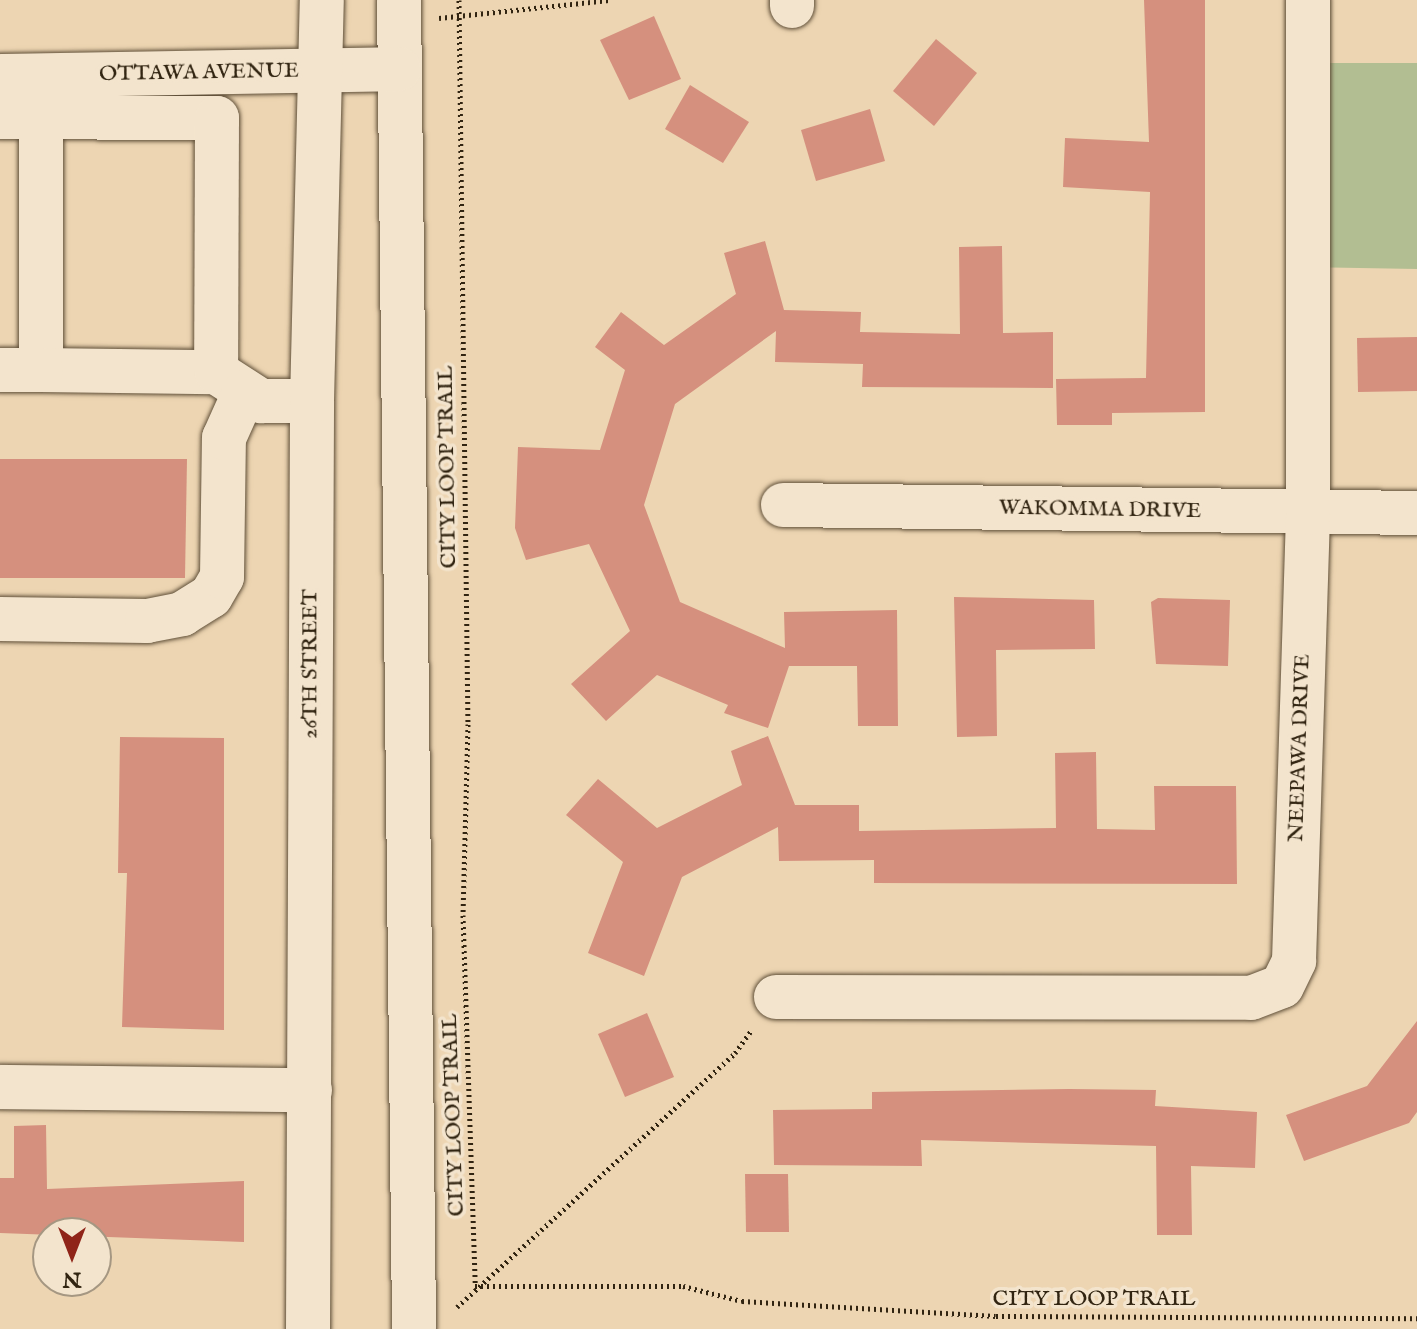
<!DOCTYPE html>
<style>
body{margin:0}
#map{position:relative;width:1417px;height:1329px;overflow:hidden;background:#edd5b2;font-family:"IM FELL English",serif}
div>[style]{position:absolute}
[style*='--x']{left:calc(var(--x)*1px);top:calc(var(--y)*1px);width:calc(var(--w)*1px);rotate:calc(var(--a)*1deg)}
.green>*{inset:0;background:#b2be92}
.building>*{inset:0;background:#d5907e}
.path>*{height:5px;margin-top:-2.5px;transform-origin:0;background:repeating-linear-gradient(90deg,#312411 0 2px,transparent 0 6px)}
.roads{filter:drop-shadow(0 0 2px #605039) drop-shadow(0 0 2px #605039)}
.minor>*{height:44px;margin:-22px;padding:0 22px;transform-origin:22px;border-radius:22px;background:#f3e4cd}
span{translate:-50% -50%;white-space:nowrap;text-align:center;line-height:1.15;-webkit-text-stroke:7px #f3e4cd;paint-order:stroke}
.street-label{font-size:22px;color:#312411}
.north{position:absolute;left:32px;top:1217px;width:80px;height:80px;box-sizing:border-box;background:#f3e4cd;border:2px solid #a59782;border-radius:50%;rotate:180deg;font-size:22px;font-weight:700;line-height:32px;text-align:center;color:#312411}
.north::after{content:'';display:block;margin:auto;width:28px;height:36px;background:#8f2418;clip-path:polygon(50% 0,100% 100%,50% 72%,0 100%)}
</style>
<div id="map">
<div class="green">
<div style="clip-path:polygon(1304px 63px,1417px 63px,1417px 269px,1302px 267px)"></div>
</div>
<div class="building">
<div style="clip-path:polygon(1144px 0,1205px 0,1205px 412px,1112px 413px,1112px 425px,1057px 425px,1056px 379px,1146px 378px,1150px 192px,1063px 187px,1065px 138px,1149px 142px)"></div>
<div style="clip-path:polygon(654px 16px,681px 79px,629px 100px,600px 40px)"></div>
<div style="clip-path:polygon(936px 39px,977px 73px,934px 126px,893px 91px)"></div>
<div style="clip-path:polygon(690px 85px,749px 122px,723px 163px,665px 129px)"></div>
<div style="clip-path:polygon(870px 109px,885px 161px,816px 181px,801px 130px)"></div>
<div style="clip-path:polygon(765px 241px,784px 310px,861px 312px,860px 332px,960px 334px,959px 247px,1002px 246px,1003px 333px,1053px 332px,1053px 388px,862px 387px,863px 364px,775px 362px,776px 331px,675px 404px,644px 505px,680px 602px,785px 648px,784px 612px,897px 610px,898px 726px,858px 726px,857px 666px,789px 666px,768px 728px,724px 713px,728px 705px,657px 675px,606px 721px,571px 684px,630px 631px,589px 544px,526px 560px,515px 528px,518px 447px,600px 450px,625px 370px,595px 347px,621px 312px,664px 345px,736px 294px,724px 253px)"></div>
<div style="clip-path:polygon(1417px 337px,1417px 391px,1358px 392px,1357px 338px)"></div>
<div style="clip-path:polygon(0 459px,187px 459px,185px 578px,0 578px)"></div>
<div style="clip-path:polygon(954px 597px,1094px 600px,1095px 649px,996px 650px,997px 736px,957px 737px)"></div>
<div style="clip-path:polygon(1158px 598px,1230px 600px,1228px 666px,1156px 664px,1151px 602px)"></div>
<div style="clip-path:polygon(768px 736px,795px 805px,859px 805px,859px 831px,1056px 828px,1055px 753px,1096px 752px,1097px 829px,1155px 830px,1154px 786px,1236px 786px,1237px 884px,874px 883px,874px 860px,779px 861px,778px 827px,682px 877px,644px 976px,588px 953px,623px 862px,566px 815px,598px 779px,657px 828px,742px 785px,731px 751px)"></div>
<div style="clip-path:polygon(120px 737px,224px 738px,224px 1030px,122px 1027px,127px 873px,118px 873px)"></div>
<div style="clip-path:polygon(647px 1013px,674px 1077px,625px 1097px,598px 1034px)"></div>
<div style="clip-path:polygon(1417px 1021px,1417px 1112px,1409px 1123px,1304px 1161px,1286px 1115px,1367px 1086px)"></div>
<div style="clip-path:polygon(1069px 1089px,1156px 1090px,1155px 1106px,1257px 1112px,1255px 1168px,1191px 1166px,1192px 1235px,1157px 1235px,1156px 1146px,921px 1140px,922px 1166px,774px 1165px,773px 1110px,872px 1109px,872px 1092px)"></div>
<div style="clip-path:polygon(46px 1125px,47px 1189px,244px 1181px,244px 1242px,0 1233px,0 1178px,14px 1178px,14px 1126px)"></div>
<div style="clip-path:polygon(745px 1174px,788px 1174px,789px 1232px,746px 1232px)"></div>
</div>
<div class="path">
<div style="--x:459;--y:0;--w:724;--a:89.29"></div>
<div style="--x:468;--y:724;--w:191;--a:91.5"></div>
<div style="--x:463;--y:915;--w:371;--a:88.1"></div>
<div style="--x:475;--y:1286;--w:208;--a:0"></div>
<div style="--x:683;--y:1286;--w:61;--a:14.3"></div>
<div style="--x:742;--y:1301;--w:254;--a:3.4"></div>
<div style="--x:996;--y:1316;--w:421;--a:0.3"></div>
<div style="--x:439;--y:18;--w:171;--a:-6"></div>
<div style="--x:457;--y:1307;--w:377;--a:-42.4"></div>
<div style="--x:735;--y:1053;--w:29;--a:-54"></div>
</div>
<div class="roads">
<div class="minor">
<div style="--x:399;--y:0;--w:1329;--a:89.35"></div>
<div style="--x:792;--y:0;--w:6;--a:90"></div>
<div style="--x:0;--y:76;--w:399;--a:-1"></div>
<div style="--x:41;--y:76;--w:294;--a:90"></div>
<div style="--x:41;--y:370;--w:175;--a:0.7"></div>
<div style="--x:216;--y:372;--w:54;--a:32.8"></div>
<div style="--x:261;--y:401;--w:51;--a:0"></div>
<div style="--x:0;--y:117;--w:217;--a:0.3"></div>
<div style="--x:217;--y:118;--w:254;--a:90.2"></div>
<div style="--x:0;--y:370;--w:41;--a:0"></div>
<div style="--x:783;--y:505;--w:634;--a:0.72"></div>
<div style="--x:0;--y:619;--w:147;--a:0.8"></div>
<div style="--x:147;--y:621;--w:36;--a:-11"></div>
<div style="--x:182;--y:614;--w:34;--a:-32"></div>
<div style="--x:211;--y:596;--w:22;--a:-60"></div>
<div style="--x:222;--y:577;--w:139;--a:-89.2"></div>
<div style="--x:224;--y:438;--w:51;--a:-65.9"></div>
<div style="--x:776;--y:997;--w:475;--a:0.1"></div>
<div style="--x:1251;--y:998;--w:33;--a:-21"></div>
<div style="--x:1282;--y:986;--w:28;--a:-64"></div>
<div style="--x:1294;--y:961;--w:448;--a:-88.2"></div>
<div style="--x:1308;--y:513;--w:513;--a:-90"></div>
<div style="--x:0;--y:1087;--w:310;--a:0.6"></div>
<div style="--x:308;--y:1329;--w:928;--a:-89.75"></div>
<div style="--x:312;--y:401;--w:401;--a:-88.6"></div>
</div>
</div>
<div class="street-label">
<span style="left:199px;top:73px;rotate:-1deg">OTTAWA AVENUE</span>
<span style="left:448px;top:467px;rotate:-91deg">CITY LOOP TRAIL</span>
<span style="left:1100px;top:510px;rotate:1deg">WAKOMMA DRIVE</span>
<span style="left:311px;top:664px;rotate:-90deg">26TH STREET</span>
<span style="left:1300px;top:748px;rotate:-88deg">NEEPAWA DRIVE</span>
<span style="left:454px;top:1115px;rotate:-92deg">CITY LOOP TRAIL</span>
<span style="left:1094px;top:1300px">CITY LOOP TRAIL</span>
</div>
<div class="north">N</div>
</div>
